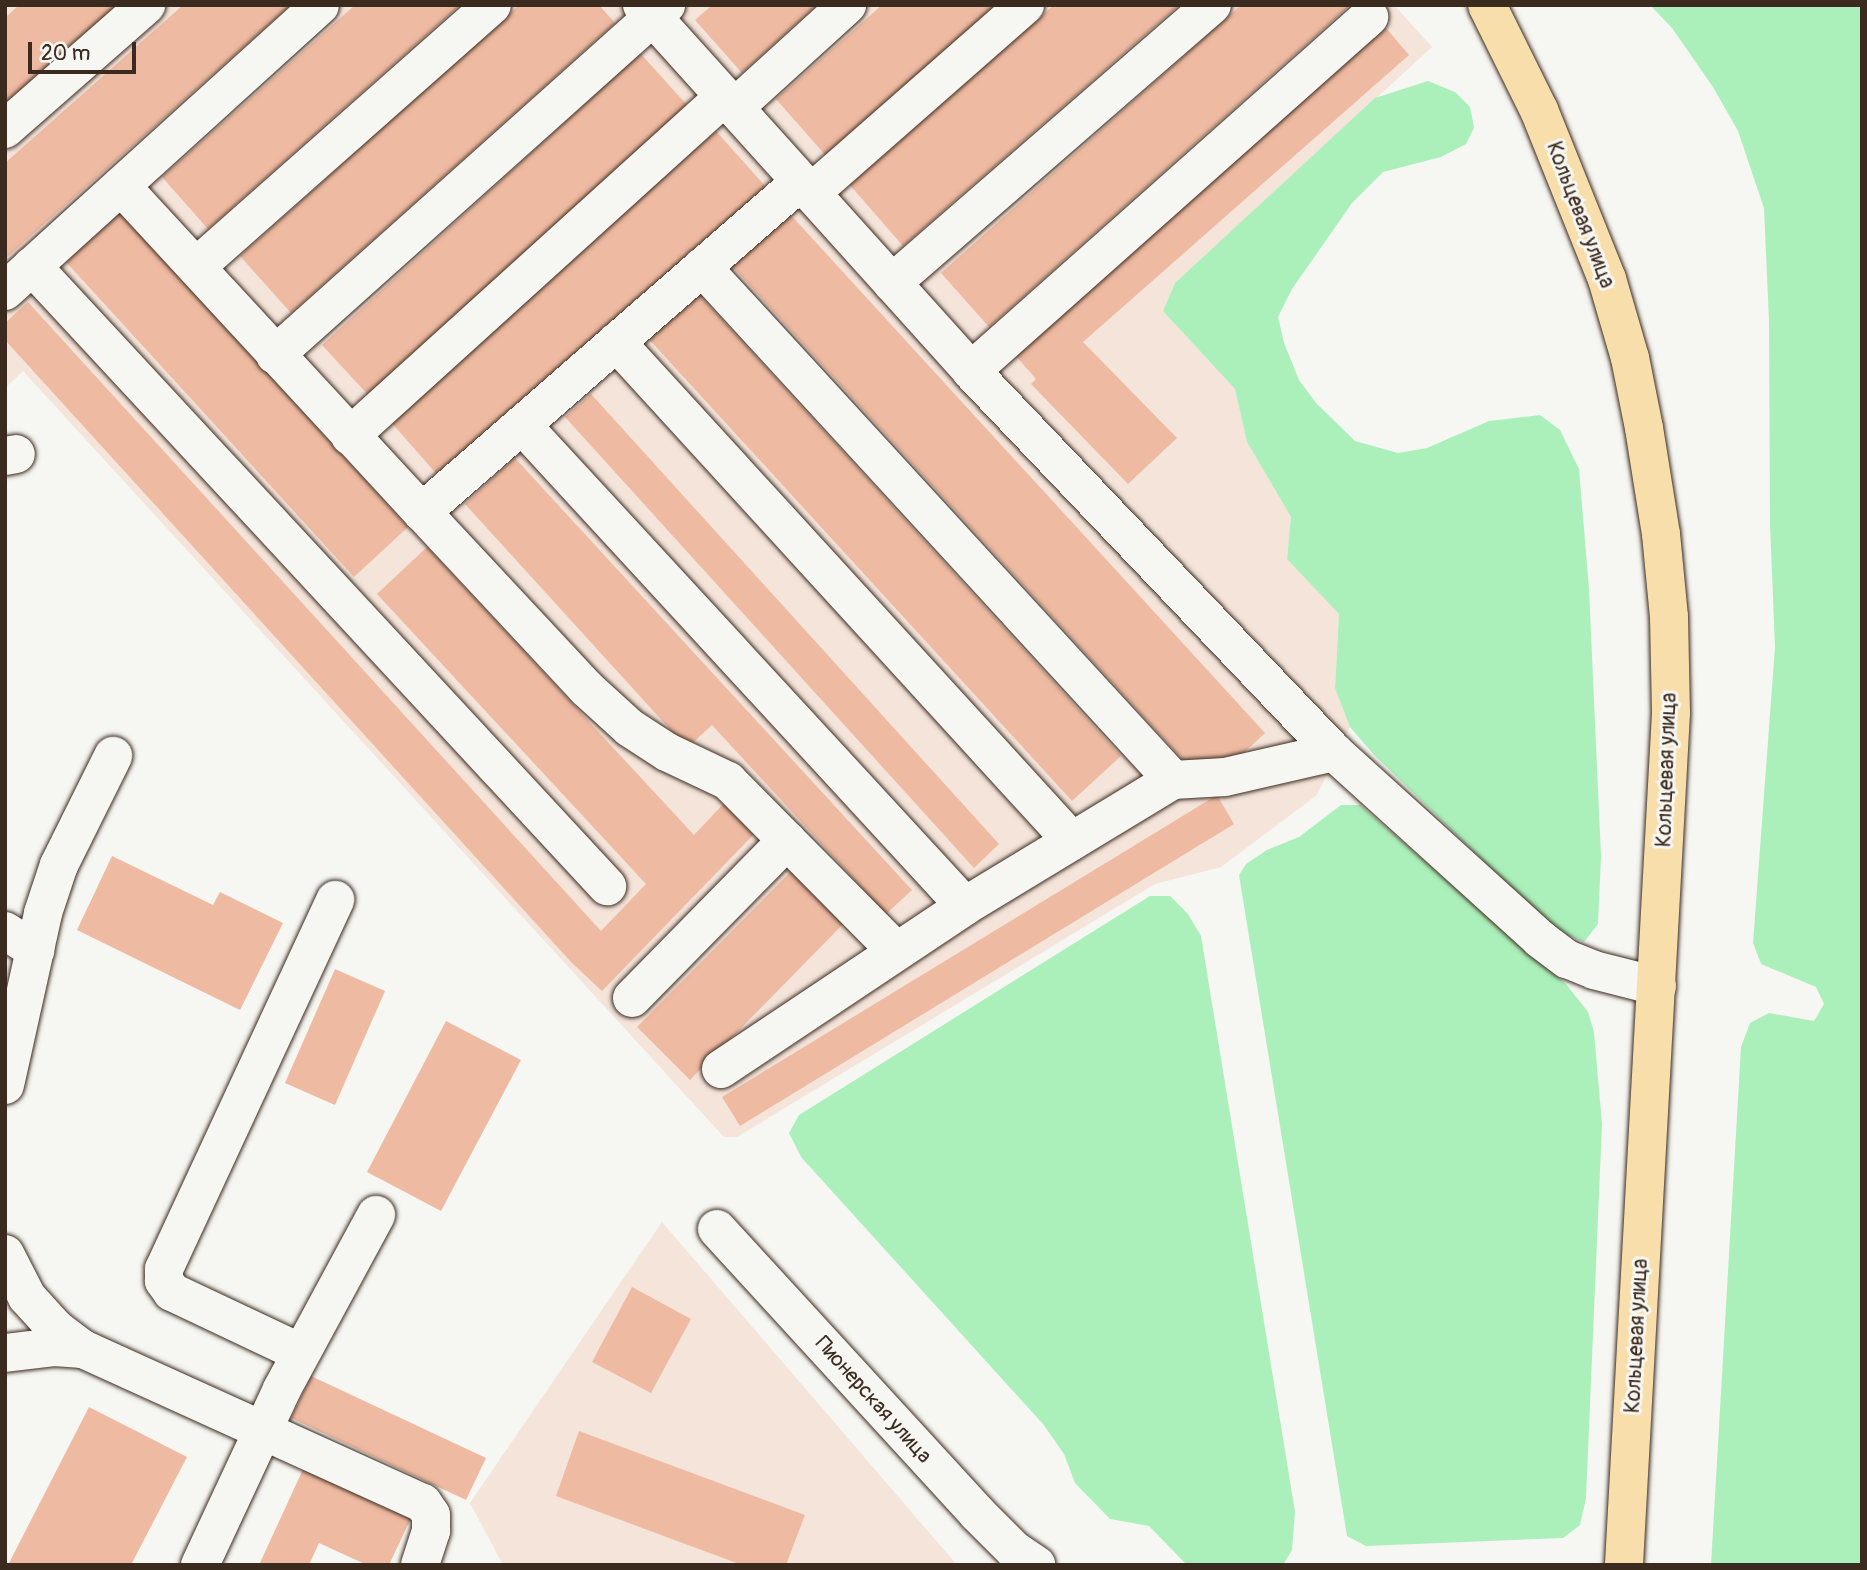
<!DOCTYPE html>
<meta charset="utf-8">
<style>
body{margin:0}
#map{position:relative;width:1867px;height:1570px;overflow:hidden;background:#f6f6f2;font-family:Pangolin,sans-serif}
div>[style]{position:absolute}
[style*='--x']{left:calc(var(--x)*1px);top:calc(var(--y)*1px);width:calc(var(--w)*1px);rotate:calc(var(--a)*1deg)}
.built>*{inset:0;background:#f4e4da}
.green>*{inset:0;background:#abf0ba}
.building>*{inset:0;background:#efbaa2}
.roads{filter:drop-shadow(0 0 2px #3b2a1e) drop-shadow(0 0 2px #3b2a1e)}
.minor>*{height:38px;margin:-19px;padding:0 19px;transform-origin:19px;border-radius:19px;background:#f6f6f2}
.highway>*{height:38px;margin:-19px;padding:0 19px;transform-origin:19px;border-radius:19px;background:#f8deab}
span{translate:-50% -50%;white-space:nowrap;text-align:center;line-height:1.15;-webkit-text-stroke:6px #f6f6f2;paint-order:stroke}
.street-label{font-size:21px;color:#3b2a1e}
.frame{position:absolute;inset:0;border:7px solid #3b2a1e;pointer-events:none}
.scale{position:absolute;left:28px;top:42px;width:108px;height:32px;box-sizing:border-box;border:4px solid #3b2a1e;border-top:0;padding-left:9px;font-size:21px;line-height:24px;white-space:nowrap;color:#3b2a1e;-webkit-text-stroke:5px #f6f6f2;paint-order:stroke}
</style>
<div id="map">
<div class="built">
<div style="clip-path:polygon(5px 5px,1394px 5px,1432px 47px,1175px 283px,1163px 311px,1235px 389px,1247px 442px,1291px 517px,1287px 559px,1339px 614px,1335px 688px,1350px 727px,1317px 795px,1221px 867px,1155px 884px,737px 1137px,724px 1137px,23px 371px,5px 388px)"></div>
<div style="clip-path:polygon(662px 1222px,957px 1565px,503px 1565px,470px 1503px)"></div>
</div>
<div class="green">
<div style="clip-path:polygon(1650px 5px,1862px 5px,1862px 1565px,1711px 1565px,1741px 1047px,1750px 1023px,1769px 1013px,1814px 1021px,1824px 1004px,1816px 987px,1761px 964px,1753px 943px,1775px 647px,1770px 524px,1769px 321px,1764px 208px,1738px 131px,1713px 87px,1672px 28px)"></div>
<div style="clip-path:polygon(1428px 81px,1455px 92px,1470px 107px,1474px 128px,1466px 144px,1441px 157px,1383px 172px,1352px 203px,1292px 289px,1278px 317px,1284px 343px,1299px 380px,1316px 403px,1355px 441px,1398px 453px,1427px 448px,1489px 421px,1540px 415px,1560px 430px,1579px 469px,1589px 589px,1601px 856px,1598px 924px,1584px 942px,1563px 933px,1528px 904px,1375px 756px,1350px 727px,1335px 688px,1339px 614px,1287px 559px,1291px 517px,1247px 442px,1235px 389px,1163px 311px,1175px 283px,1375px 98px)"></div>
<div style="clip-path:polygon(1341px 805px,1360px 805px,1566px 984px,1588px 1012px,1594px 1032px,1602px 1124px,1586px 1498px,1580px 1525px,1563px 1538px,1366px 1546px,1347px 1536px,1239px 875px,1246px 864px,1267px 850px,1299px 837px)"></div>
<div style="clip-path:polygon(1150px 896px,1170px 896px,1188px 914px,1201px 936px,1295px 1512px,1292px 1550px,1283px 1565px,1187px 1565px,1149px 1526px,1110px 1519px,1075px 1483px,1064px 1454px,1043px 1424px,801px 1157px,789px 1133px,799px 1115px)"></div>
</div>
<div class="building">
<div style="clip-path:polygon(19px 5px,120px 5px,5px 106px,5px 18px)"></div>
<div style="clip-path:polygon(183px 5px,291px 5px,5px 259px,5px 163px)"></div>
<div style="clip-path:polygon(355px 5px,460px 5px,208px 229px,162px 177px)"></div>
<div style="clip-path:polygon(519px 5px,599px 5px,615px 23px,291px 313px,240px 256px)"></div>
<div style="clip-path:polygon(712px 5px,817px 5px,742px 73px,695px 20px)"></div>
<div style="clip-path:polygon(882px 5px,997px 5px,827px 157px,776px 99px)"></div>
<div style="clip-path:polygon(1054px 5px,1179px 5px,903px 246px,849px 184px)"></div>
<div style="clip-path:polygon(1241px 5px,1350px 5px,989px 327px,941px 273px)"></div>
<div style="clip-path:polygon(1386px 28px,1409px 55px,1083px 342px,1177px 438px,1128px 484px,1031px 384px,1036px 379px,1015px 355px)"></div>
<div style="clip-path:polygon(640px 53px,687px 105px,370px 397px,322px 345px)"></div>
<div style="clip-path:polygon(716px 131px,767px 188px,441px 479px,390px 421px)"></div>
<div style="clip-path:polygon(120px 212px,408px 527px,354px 577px,66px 262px)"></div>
<div style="clip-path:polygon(789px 213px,1265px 733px,1236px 760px,1187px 764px,731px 265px)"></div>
<div style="clip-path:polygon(696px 291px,1121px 756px,1072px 801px,646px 336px)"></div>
<div style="clip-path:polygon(28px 302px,601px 931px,646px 884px,377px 594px,427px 547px,694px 835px,729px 798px,760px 828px,602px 991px,571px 962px,5px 340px,5px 323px)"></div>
<div style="clip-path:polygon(591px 394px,999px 844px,974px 868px,565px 417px)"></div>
<div style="clip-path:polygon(515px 458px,912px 890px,886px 914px,712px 725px,687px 748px,465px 504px)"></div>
<div style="clip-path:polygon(1217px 795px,1234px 824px,740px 1126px,722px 1097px)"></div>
<div style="clip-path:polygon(112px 856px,213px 905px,220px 892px,283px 923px,240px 1010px,77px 930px)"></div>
<div style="clip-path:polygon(799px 863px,852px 915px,690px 1080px,637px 1027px)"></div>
<div style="clip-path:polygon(335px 969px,385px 991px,335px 1105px,285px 1083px)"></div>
<div style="clip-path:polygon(446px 1021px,521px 1060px,441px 1211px,367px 1172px)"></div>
<div style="clip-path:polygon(632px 1287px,691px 1319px,651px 1393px,592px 1362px)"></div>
<div style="clip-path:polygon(311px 1376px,486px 1458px,466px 1500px,291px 1418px)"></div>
<div style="clip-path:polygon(89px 1407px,187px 1457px,131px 1565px,8px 1565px)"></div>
<div style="clip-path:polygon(579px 1431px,805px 1515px,786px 1565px,742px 1565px,556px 1496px)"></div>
<div style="clip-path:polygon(305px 1465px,413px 1514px,389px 1565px,367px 1565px,319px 1543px,309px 1565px,259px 1565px)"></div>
</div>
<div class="roads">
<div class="minor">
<div style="--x:642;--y:5;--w:492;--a:48"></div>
<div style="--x:971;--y:371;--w:526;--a:46.39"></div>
<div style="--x:1334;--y:752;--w:278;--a:42.2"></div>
<div style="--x:1540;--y:939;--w:34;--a:37"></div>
<div style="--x:1567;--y:959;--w:29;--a:22"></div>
<div style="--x:1594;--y:970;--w:65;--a:14.3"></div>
<div style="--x:734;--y:108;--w:153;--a:-42.3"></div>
<div style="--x:5;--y:129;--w:188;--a:-41.3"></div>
<div style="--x:800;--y:182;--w:502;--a:138.88"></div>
<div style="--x:422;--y:512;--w:241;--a:47"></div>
<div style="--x:586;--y:688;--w:59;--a:42.3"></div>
<div style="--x:630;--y:728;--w:44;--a:33"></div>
<div style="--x:667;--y:752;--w:68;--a:25.4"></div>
<div style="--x:728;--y:781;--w:239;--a:45.3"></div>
<div style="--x:121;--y:186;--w:444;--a:47.3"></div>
<div style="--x:811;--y:193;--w:285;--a:-41.3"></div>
<div style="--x:32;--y:266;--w:846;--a:47.16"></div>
<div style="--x:196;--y:267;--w:395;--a:-41.5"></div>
<div style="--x:702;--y:267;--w:696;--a:47.44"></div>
<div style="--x:892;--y:283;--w:424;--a:-41"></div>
<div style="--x:5;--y:291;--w:425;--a:-42.2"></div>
<div style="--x:616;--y:342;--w:676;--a:47.58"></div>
<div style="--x:275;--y:355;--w:525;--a:-41.83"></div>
<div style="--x:971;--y:371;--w:533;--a:-41.65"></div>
<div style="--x:522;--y:425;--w:654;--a:47.35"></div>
<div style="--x:350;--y:436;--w:505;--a:-42.19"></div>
<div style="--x:5;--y:456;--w:11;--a:-10"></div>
<div style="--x:5;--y:931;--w:36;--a:32"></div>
<div style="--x:632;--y:998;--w:221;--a:-45.5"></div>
<div style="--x:721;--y:1069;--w:293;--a:-33.7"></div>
<div style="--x:965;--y:906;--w:243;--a:-31.2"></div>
<div style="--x:1173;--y:780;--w:52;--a:-3.3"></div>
<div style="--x:1225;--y:777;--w:112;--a:-12.9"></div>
<div style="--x:5;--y:1085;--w:176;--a:-77.5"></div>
<div style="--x:43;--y:913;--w:51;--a:-71.6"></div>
<div style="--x:59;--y:865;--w:122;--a:-63.6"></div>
<div style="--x:717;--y:1229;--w:385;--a:47.5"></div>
<div style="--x:977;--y:1513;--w:52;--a:45"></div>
<div style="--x:1014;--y:1550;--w:27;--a:34"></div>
<div style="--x:5;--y:1254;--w:48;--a:62.9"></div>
<div style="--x:27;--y:1297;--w:43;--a:47.8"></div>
<div style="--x:56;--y:1329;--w:34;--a:37"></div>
<div style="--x:83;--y:1349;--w:373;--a:24.4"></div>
<div style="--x:423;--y:1503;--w:14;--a:56"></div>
<div style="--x:431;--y:1515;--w:16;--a:90"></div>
<div style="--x:431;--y:1531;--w:36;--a:108"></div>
<div style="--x:5;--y:1353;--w:49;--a:-7"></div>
<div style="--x:54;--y:1347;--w:29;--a:4"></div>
<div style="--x:301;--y:1353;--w:143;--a:-154.7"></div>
<div style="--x:172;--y:1292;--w:14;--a:-126"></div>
<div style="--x:164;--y:1281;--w:12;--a:-90"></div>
<div style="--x:164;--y:1269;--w:407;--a:-65.1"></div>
<div style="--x:200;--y:1565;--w:194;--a:-65"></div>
<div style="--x:282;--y:1389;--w:198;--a:-61.6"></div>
</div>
<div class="highway">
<div style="--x:1487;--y:5;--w:117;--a:63.7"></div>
<div style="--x:1539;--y:110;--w:182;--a:68.1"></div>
<div style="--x:1607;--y:279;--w:82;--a:73.8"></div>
<div style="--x:1630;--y:358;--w:71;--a:78.7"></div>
<div style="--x:1644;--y:428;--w:107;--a:80.9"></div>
<div style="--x:1661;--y:534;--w:83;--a:84.5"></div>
<div style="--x:1669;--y:617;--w:96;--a:88.8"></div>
<div style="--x:1671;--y:713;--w:853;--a:93.16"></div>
</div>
</div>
<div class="street-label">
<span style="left:1580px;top:215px;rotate:69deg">Кольцевая улица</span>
<span style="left:1667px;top:770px;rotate:-88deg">Кольцевая улица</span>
<span style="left:1637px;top:1336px;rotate:-87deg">Кольцевая улица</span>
<span style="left:873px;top:1400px;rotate:48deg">Пионерская улица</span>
</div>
<div class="frame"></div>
<div class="scale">20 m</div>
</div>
